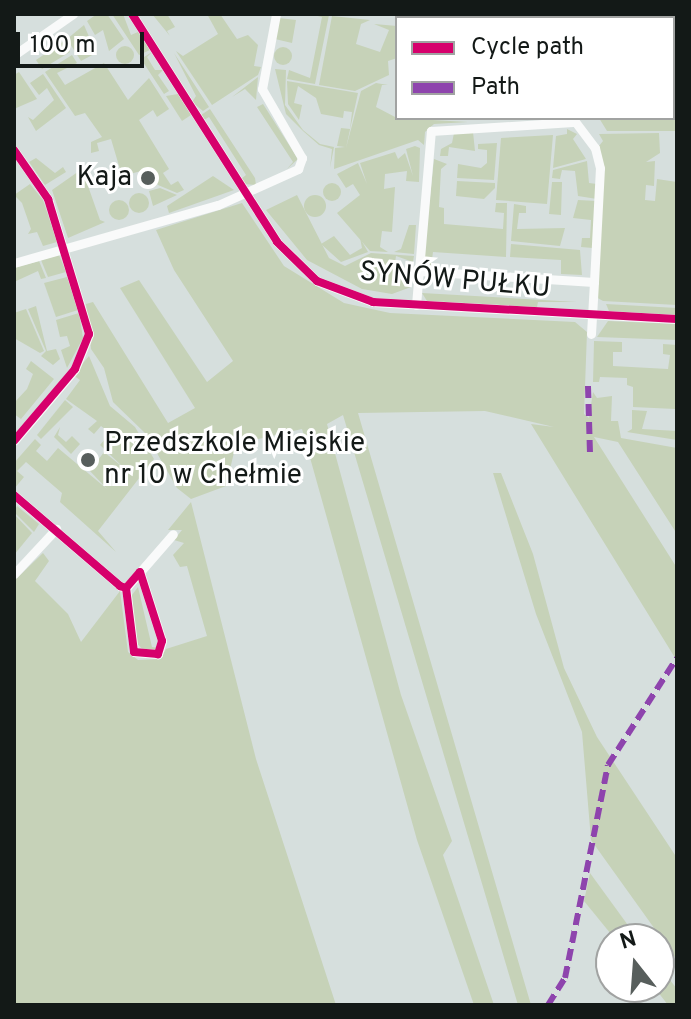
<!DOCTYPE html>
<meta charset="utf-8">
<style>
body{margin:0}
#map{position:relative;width:691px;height:1019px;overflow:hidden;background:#d6dfdd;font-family:Overpass,sans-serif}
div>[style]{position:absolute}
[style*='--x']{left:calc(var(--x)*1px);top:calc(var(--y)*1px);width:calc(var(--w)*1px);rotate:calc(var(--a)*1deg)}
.green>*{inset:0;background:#c6d2b8}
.round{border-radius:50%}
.minor>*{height:9px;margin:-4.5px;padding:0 4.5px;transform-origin:4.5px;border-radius:4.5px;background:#f9fafa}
.quiet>*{height:6px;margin-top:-3px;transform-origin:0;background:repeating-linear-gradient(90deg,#8e44ad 0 12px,transparent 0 18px)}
.cycleway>*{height:8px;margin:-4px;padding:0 4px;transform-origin:4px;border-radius:4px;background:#d6006c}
.dots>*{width:22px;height:22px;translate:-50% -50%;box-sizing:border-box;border:4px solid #fff;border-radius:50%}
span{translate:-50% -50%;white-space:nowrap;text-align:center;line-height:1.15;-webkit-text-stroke:6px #fff;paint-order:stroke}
.poi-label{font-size:28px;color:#131917}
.right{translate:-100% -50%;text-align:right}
.left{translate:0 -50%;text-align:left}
.street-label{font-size:28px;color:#131917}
.frame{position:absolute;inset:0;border:16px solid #131917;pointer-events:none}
.legend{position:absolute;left:395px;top:16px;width:280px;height:104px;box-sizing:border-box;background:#fff;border:2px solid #a1a3a2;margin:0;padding:10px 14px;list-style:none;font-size:24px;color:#131917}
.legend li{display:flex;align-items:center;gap:16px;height:40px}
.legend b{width:40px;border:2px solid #a1a3a2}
.north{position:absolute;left:595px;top:923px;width:80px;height:80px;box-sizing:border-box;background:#fff;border:2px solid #a1a3a2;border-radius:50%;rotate:343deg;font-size:22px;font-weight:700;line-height:32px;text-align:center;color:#131917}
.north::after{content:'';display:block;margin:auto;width:28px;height:36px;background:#575e5c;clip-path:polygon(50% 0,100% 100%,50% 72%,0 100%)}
.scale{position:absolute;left:16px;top:32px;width:128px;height:36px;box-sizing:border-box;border:4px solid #131917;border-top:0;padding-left:10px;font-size:24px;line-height:28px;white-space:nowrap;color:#131917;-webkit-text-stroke:6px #fff;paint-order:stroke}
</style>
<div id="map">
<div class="green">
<div style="clip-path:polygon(97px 14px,107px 14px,124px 39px,109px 51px,103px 30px,95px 35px,87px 21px)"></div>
<div style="clip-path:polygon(112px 14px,123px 14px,131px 35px,138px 32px,150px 50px,139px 55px)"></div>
<div style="clip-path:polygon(152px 14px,167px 14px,175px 27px,167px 31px,170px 36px)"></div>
<div style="clip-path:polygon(207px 14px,220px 14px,237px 39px,248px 35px,258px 45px,254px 66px,261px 67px,258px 75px,212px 105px,176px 51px,183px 56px,218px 34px)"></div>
<div style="clip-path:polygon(309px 14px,329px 15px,315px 84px,287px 79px,289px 70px,310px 78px,322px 17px)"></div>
<div style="clip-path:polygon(614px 14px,675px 14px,677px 26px,673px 18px,599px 18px)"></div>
<div style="clip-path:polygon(332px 16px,370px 20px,361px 24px,356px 44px,380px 52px,389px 30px,374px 24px,397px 26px,397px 58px,388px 61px,389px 75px,355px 91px,319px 85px)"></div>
<div style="clip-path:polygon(279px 18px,296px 20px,292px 43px,275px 39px)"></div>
<div style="clip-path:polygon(84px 25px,96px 53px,81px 61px,67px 39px)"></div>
<div style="clip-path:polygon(64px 41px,70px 52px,42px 69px,36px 60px)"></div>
<div style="clip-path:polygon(677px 43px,677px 131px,607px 131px,599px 118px,673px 118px)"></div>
<div class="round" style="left:116px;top:46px;width:18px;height:18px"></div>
<div class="round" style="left:274px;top:47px;width:18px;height:18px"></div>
<div style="clip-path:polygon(152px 52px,147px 57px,155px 70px,163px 70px,158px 75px,169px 91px,164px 94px,141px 59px)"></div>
<div style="clip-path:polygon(174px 53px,209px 107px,203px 111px,192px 102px,196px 96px)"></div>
<div style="clip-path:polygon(72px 55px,77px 63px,57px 73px,65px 85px,104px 63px,128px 100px,149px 78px,169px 109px,157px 117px,153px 110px,139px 120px,169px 169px,163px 173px,171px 185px,178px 181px,184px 190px,177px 193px,158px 185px,149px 169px,122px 176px,111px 139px,97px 143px,99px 151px,91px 153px,91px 142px,102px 137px,85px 113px,75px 116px,45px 72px)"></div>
<div style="clip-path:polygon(275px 69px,286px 70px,285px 105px,303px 130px,320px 144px,334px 147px,330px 168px,332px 149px,319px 145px,303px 131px,286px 114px)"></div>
<div style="clip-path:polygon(19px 72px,37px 99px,14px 109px,14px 75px)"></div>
<div style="clip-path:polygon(43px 74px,66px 108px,36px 131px,28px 117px,33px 120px,54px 100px,47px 88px,39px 95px,30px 83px)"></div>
<div style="clip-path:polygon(258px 77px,256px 100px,245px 89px,232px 97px)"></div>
<div style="clip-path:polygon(287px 81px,358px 93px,346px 148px,361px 91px,376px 83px,388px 85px,382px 85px,376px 107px,397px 118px,468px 122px,434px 124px,425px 132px,424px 145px,418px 140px,334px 169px,335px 148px,345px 147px,337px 146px,341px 128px,350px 129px,352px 112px,344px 111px,343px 118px,321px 114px,316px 98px,298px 86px,294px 103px,302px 105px,299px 120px,288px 104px)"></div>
<div style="clip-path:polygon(178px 94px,191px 115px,182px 121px,166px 96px)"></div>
<div style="clip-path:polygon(263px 104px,298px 159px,287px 169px,293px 162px,257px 107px)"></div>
<div style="clip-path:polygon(210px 109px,255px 178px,256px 185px,244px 184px,241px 179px,246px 175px,209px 117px,204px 120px,201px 115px)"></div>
<div style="clip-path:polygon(567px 129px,577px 134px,573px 139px,586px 159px,553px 168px,556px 136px,567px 134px)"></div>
<div style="clip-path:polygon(473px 132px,475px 151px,449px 147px,448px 156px,440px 156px,441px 149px,452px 143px,454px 133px)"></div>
<div style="clip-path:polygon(659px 133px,660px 153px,646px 162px,655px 161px,654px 186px,646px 185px,645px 200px,655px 201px,657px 179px,677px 182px,677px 305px,603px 301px,596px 297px,599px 146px,603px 141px,599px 134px)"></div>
<div style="clip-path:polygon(553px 135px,547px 204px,496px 200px,501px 138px)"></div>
<div style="clip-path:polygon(497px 143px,494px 180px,457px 178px,458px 164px,481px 168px,487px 163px,487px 150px,478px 149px,478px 144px)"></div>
<div style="clip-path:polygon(415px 146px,420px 148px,419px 182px,406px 181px,407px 171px,385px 174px,384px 189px,395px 187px,392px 232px,382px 231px,380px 247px,388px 252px,370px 251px,337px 213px,360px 195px,353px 184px,346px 188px,337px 174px,358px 163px,367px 184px,360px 163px,395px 152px,398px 159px,405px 153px,413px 176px,406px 149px)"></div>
<div style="clip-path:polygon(36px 158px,55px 173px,63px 167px,66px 172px,45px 185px,29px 162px)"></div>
<div style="clip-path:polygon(434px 159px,447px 164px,441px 169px,439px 207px,444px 208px,444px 224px,503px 229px,504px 213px,495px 212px,496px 203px,507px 203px,506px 257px,433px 252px,431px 267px,423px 265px)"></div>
<div style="clip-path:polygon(587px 161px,589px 183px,597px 184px,597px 199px,578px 196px,575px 171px,562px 170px,560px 179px,552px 178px,553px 170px)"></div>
<div style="clip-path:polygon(82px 169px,100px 220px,105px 222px,68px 238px,52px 190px)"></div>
<div style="clip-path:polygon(213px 176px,234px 190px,169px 213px,167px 206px)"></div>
<div style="clip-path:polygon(457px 181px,495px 183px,495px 188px,484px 199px,456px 196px)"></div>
<div style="clip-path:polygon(552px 182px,562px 182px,561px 215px,549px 214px)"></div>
<div class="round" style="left:323px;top:183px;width:18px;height:18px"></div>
<div style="clip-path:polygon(30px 184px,43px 200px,57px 242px,43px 246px,37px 232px,28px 234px,31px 229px,22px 203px,14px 195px)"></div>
<div style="clip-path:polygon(160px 188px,177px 195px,153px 206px,149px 191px)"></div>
<div class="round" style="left:129px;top:193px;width:20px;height:20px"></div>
<div style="clip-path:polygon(297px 195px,329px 258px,345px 266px,371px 253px,414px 256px,413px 262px,396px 256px,395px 263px,394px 273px,412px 269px,411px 287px,392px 294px,362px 289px,307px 260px,266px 210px)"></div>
<div class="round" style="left:304px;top:195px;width:22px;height:22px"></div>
<div style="clip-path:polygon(578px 200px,597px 201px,593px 248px,581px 247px,582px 238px,590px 238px,591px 220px,573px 218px)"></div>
<div class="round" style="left:109px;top:200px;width:20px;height:20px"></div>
<div style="clip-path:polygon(242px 203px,284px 266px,344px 303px,390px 313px,575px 322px,587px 332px,584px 414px,589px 418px,593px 392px,597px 398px,612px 396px,611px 421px,618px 421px,621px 438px,677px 448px,677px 534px,618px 442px,594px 437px,677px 568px,677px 661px,531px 424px,554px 427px,485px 411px,358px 413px,531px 1005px,518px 1005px,343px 415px,327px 424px,401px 695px,452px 841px,443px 855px,494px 1005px,474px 1005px,417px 840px,302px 429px,236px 444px,226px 486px,191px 499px,177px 488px,146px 434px,113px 402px,104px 368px,91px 349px,86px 304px,93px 302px,168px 423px,195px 408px,120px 288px,139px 280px,207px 382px,233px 361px,174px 270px,156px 230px)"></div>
<div style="clip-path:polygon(514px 204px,526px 206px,526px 213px,519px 213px,517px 229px,565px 228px,560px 246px,511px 241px)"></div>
<div style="clip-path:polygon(409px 225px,416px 225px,414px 254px,394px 252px,401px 249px)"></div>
<div style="clip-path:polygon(334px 236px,350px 255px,362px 248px,360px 238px,368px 252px,341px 262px,321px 244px)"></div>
<div style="clip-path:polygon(511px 244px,580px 250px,582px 275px,561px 274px,561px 260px,510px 257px)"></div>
<div style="clip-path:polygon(59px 255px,66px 272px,48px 277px,41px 260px)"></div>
<div style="clip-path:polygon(39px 261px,46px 278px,41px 279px,38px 271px,14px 282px,14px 268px)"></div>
<div style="clip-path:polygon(67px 277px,78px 310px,56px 317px,44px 283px)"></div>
<div style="clip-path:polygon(422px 293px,577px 302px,538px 302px,537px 307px,427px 301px)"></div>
<div style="clip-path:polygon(606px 304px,677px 308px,677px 315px,609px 311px)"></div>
<div style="clip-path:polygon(36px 306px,47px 351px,56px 349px,60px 359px,53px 365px,41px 356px,46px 351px,28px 309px)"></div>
<div style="clip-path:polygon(26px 309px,44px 351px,40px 353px,14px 338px,14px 313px)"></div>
<div style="clip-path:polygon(79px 313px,83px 338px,67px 368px,61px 350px,70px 346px,67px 336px,60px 337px,56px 320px)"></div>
<div style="clip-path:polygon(608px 321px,677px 324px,677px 340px,597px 337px)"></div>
<div style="clip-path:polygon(594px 341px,622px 342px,622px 352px,613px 352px,613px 366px,668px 369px,670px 355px,663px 354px,663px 344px,677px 345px,675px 409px,633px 407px,633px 387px,627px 385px,627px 378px,600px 377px,599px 382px,593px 382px)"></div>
<div style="clip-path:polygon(89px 356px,110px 406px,135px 427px,154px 459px,98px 531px,116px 552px,60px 502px,62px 493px,26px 462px,17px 471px,24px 477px,14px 489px,14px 463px,35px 439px,41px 445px,36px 451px,47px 461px,58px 448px,107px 489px,90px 471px,104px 452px,124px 468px,100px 445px,110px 433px,101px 426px,94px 434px,88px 429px,97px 421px,66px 399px,80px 380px,73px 375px)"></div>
<div style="clip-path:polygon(31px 361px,54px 379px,21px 419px,14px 414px,14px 403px,27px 389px,33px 374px,26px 369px)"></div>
<div style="clip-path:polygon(65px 400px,73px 407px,41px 439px,37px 435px)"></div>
<div style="clip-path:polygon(632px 410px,647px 411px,642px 429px,677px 431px,677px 440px,627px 432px,632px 429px)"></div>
<div style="clip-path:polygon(60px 427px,58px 435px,66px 442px,72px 436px,80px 444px,71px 454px,54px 437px)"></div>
<div style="clip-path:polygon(493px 473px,501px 473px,533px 554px,564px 668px,597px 737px,677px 858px,677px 960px,591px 840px,582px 732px,536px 614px)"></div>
<div style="clip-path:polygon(191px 502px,256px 759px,336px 1005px,14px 1005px,14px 581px,43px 553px,49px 561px,35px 581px,68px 614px,81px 642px,120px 591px,128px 652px,138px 660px,160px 659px,166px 649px,207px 636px,187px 566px,180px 567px,173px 555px,184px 543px,174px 540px,182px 530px,168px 530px)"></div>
<div style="clip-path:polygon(17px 506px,39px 524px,34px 532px,14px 512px)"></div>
<div style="clip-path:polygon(14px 514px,32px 533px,14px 555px)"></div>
<div style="clip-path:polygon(138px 587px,152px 647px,159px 648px,146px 653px,134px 640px,132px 595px)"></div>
<div style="clip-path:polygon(590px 873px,638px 939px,615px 939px,584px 901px)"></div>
<div style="clip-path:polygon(659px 966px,677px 989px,677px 1005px,668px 1005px,654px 987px,659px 987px)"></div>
</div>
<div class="minor">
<div style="--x:132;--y:14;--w:270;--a:57.5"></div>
<div style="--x:277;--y:242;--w:56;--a:44.3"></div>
<div style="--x:317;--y:281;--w:60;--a:20.6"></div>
<div style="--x:373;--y:302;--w:304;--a:3.2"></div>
<div style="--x:544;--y:14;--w:6;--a:39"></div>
<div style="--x:465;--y:18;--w:4;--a:-76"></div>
<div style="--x:566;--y:18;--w:19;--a:-12"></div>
<div style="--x:14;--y:55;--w:72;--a:-34.8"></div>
<div style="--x:14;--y:150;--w:60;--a:55.2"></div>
<div style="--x:48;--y:199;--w:141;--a:73.1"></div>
<div style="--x:89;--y:334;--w:38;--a:112"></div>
<div style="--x:75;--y:369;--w:94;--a:130.3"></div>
<div style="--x:14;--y:263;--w:212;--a:-15.9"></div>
<div style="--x:218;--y:205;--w:88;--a:-24.2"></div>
<div style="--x:298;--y:169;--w:12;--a:-70"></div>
<div style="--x:302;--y:158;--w:80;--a:-120.1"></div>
<div style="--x:262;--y:89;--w:76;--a:-79.4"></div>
<div style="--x:419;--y:271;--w:175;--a:3.6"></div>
<div style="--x:594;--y:282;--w:114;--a:-87"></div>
<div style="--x:600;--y:168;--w:21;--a:-104"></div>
<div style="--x:595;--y:148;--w:38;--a:-127"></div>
<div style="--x:416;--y:305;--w:175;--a:-85.1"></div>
<div style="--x:431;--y:131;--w:142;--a:-3.6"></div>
<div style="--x:591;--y:334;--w:52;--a:-86.7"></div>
<div style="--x:14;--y:495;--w:140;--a:40.6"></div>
<div style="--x:120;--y:586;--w:6;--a:18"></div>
<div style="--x:126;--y:588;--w:21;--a:-49"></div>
<div style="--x:140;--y:572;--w:72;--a:72.3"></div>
<div style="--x:162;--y:641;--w:14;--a:107"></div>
<div style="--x:158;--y:654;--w:24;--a:-175"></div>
<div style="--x:134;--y:652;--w:64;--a:-97.1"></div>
<div style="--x:140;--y:572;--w:50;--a:-49"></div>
<div style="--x:14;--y:574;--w:62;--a:-47"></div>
</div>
<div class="quiet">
<div style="--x:544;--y:14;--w:6;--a:39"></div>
<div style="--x:566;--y:18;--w:19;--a:-12"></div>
<div style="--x:588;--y:386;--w:67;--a:88.3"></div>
<div style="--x:548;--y:1005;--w:32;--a:-58"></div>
<div style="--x:565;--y:978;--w:217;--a:-78.6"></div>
<div style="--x:608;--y:765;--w:127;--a:-57.2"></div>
</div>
<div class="cycleway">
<div style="--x:132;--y:14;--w:270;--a:57.5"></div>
<div style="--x:277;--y:242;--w:56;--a:44.3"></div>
<div style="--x:317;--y:281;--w:60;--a:20.6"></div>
<div style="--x:373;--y:302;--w:304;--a:3.2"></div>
<div style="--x:14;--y:150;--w:60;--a:55.2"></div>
<div style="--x:48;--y:199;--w:141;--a:73.1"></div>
<div style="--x:89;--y:334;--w:38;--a:112"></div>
<div style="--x:75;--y:369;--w:94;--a:130.3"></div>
<div style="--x:14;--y:495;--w:140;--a:40.6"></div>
<div style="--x:120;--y:586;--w:6;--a:18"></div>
<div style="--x:126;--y:588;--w:21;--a:-49"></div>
<div style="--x:140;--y:572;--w:72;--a:72.3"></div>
<div style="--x:162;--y:641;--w:14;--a:107"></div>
<div style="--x:158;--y:654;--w:24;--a:-175"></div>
<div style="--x:134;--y:652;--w:64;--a:-97.1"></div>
</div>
<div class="dots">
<div style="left:148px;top:178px;background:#575e5c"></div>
<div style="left:88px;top:460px;background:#575e5c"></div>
</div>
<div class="poi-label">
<span class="right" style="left:132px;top:178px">Kaja</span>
<span class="left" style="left:104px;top:460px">Przedszkole Miejskie<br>nr 10 w Chełmie</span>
</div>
<div class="street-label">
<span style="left:455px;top:281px;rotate:5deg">SYNÓW PUŁKU</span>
</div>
<div class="frame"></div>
<ul class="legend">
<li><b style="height:10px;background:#d6006c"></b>Cycle path</li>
<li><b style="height:10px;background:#8e44ad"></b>Path</li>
</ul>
<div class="north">N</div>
<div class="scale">100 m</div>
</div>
